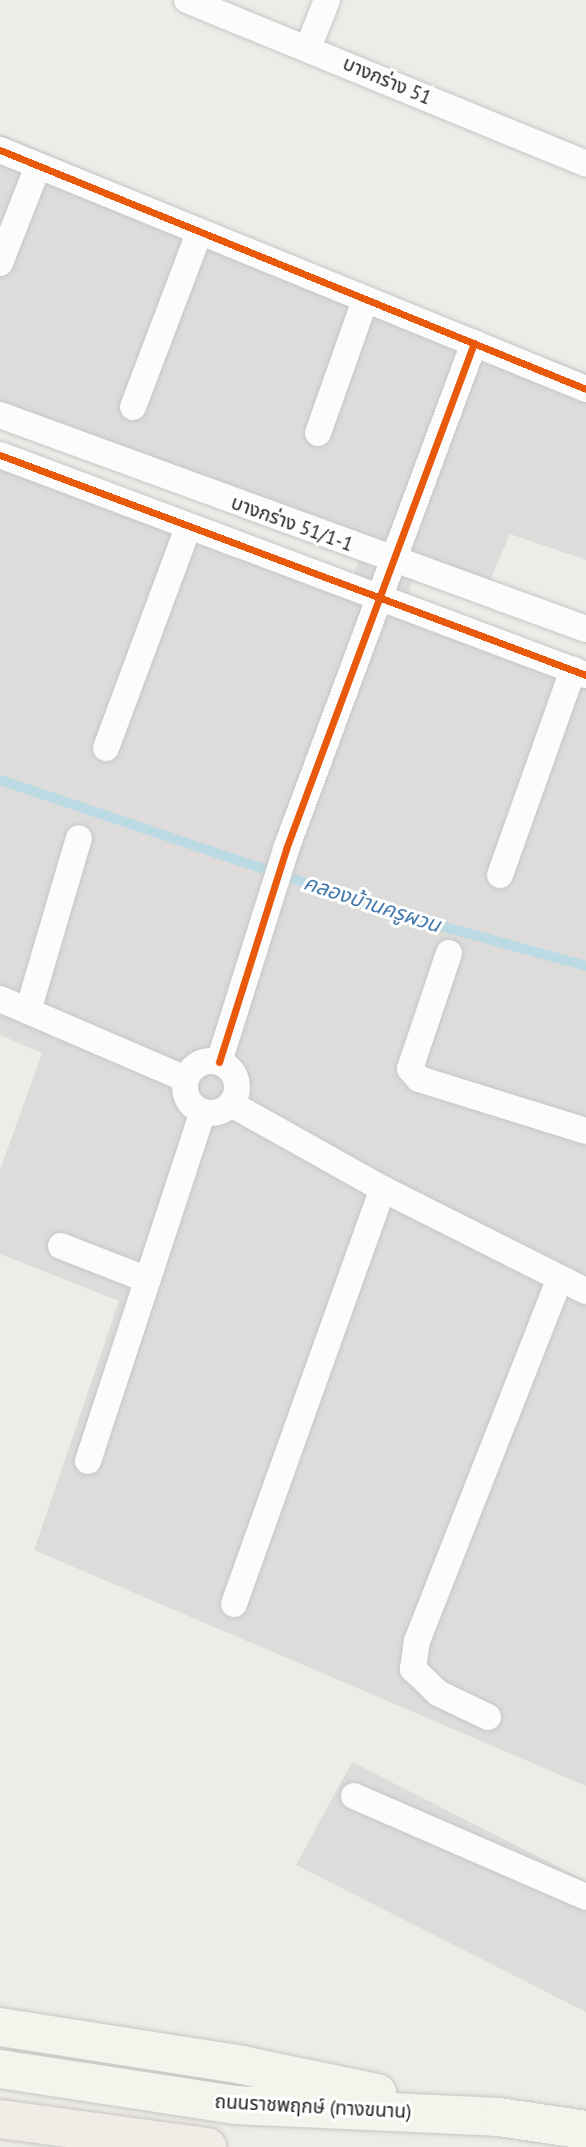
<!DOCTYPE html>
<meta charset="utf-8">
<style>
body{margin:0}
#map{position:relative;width:586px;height:2147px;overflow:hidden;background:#eeece9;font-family:"PT Sans","Noto Sans Thai",sans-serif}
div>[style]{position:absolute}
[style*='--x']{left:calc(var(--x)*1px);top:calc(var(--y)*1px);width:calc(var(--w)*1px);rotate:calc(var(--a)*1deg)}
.residential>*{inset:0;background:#dddcda}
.stream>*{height:10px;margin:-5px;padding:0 5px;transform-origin:5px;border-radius:5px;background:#bbdae3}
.roads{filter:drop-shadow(0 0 2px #c7c6c5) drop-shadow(0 0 2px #c7c6c5)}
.street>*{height:26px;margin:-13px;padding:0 13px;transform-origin:13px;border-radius:13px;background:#fcfcfc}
.street>.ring{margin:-13px;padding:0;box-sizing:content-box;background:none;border:26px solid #fcfcfc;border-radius:50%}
.secondary>*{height:38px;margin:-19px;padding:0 19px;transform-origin:19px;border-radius:19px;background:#f4f4ec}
.primary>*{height:38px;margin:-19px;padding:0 19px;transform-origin:19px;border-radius:19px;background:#f1ede6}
.cycleway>*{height:7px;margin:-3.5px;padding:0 3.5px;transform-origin:3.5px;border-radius:3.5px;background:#e8590c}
span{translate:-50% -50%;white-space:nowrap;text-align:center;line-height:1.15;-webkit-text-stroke:6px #fff;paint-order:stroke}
.street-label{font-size:19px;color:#202020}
.water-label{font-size:21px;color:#4578ac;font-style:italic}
</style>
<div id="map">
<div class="residential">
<div style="clip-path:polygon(0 134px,464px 327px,586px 372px,586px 560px,510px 534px,483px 597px,416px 568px,404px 608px,586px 669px,586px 1786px,34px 1550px,119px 1301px,0 1254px,0 1170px,42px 1053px,0 1035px,0 449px,349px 584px,365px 547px,0 405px)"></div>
<div style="clip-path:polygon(352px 1762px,586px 1881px,586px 2012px,296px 1865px)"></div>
</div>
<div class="stream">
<div style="--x:0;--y:780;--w:424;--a:18.6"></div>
<div style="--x:402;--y:915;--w:191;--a:15.5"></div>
</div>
<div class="roads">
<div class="street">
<div style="--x:187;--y:0;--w:431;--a:22.3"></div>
<div style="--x:308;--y:48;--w:52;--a:-68.4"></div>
<div style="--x:0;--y:150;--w:633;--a:22.19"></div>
<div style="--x:0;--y:263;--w:104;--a:-68.6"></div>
<div style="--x:133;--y:407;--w:186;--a:-69.2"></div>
<div style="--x:0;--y:415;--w:624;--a:20.06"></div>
<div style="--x:318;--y:433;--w:141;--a:-70.5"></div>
<div style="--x:0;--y:455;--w:626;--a:20.58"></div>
<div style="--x:106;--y:748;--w:236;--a:-69.6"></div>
<div style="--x:500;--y:875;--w:218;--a:-70.4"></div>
<div style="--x:449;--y:953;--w:122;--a:108.6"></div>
<div style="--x:410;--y:1069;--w:13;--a:48"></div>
<div style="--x:419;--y:1079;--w:175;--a:17.3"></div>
<div style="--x:0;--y:999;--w:202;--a:23.3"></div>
<div style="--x:28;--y:1011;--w:180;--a:-73.6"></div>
<div class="ring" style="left:185px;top:1061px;width:26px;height:26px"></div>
<div style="--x:219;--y:1062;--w:223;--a:-72.5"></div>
<div style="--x:286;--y:849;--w:540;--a:-69.62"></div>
<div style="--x:231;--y:1104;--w:174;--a:29.2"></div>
<div style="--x:383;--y:1189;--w:227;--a:26.7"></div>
<div style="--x:61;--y:1246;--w:93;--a:21.3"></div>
<div style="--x:88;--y:1461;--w:367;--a:-71.8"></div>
<div style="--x:234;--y:1604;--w:441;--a:-70.3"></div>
<div style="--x:488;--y:1717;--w:55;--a:-154.4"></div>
<div style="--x:438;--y:1693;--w:35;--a:-136"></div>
<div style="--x:413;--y:1669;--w:28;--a:-82"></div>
<div style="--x:417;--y:1641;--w:388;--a:-68.5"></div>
<div style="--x:354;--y:1796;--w:253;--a:23.5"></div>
</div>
<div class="secondary">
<div style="--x:0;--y:2027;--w:245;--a:8.9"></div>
<div style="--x:242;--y:2065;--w:138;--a:11.7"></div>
<div style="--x:0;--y:2069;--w:238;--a:8.7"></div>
<div style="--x:235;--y:2105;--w:264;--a:2.6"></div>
<div style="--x:499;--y:2117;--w:88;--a:8.5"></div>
</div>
<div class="primary">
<div style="--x:0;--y:2119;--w:209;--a:7.7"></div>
</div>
</div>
<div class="cycleway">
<div style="--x:0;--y:150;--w:633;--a:22.19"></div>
<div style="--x:0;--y:455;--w:626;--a:20.58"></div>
<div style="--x:219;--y:1062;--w:223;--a:-72.5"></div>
<div style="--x:286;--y:849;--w:540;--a:-69.62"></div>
</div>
<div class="street-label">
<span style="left:387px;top:81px;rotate:23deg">บางกร่าง 51</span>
<span style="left:292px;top:524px;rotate:20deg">บางกร่าง 51/1-1</span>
<span style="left:313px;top:2107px;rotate:3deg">ถนนราชพฤกษ์ (ทางขนาน)</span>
</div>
<div class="water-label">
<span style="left:372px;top:904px;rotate:18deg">คลองบ้านครูผวน</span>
</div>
</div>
